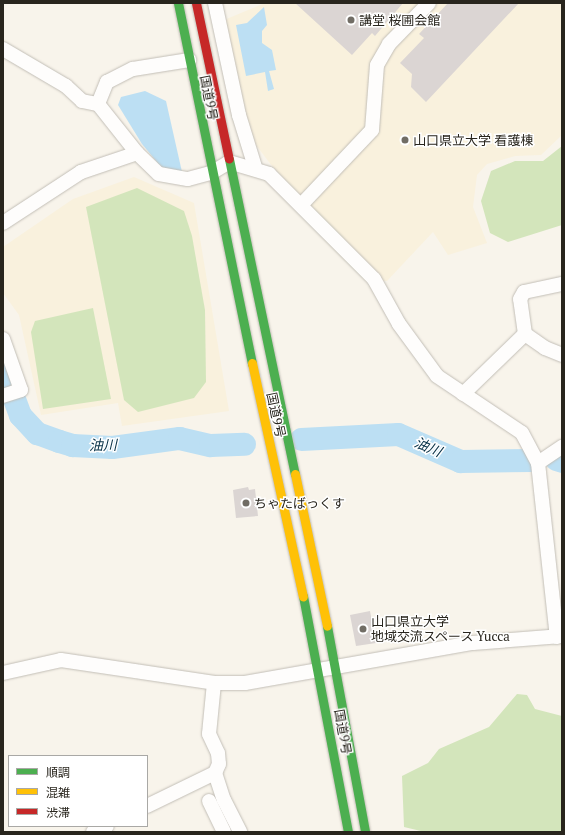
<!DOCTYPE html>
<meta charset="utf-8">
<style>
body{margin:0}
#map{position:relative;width:565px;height:835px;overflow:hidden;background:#f8f4eb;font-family:"PT Serif","Noto Sans JP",serif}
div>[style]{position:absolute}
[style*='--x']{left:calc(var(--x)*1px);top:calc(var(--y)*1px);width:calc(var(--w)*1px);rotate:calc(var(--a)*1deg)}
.built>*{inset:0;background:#f9f1dd}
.green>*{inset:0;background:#d3e5bb}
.water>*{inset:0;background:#bcdff3}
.river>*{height:23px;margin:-11.5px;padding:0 11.5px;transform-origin:11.5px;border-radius:11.5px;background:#bcdff3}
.building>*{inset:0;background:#dbd5d3}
.roads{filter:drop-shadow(0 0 1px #c2beb6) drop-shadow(0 0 1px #c2beb6)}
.street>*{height:14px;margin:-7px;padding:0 7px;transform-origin:7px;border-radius:7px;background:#fefdfc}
.fast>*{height:9px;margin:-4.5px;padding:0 4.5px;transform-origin:4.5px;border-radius:4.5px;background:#4caf50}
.slow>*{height:9px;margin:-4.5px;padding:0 4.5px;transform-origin:4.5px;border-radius:4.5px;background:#ffc107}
.jam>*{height:9px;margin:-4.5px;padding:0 4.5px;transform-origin:4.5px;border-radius:4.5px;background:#c62828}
.dots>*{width:11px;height:11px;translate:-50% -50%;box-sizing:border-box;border:2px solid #fff;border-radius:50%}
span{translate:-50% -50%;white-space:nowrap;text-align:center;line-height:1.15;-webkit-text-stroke:3px #fff;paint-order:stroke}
.poi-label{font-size:13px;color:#28251d}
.left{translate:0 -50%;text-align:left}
.street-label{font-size:13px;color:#28251d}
.water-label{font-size:14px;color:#063046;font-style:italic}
.frame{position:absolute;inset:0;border:4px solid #28251d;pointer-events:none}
.legend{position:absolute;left:8px;top:755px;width:140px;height:72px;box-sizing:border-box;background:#fff;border:1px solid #a9a8a5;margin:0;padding:5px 7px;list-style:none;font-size:12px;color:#28251d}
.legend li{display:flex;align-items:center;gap:8px;height:20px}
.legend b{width:20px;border:1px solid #a9a8a5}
</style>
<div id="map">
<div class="built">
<div style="clip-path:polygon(265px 3px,562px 3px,562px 135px,541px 155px,515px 156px,487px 164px,477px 175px,473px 207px,487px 243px,448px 255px,433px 232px,387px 281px,381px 281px,272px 166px,256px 145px,244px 114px,224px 20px)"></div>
<div style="clip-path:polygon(134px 177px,194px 203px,229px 411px,122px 426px,118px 403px,41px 415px,19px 315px,3px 293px,3px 247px,73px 199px)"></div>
</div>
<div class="green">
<div style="clip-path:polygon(562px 146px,562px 225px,508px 242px,490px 233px,481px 201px,491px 171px,515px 161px,543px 161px)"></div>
<div style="clip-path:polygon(137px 188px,184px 211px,192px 236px,205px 310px,206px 382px,194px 398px,138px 412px,124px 400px,86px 207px)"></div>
<div style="clip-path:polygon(93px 308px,111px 399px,43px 409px,31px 332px,35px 321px)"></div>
<div style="clip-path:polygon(517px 694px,527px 695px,535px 709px,562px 716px,562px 832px,425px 832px,404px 827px,402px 776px,428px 763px,439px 749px,489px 727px)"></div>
</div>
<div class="water">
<div style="clip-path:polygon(264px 7px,267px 25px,262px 31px,262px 43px,272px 50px,276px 70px,269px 71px,274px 89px,268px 91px,265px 72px,246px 76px,236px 25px,247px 23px)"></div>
<div style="clip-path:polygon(145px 91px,166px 101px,182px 172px,161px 167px,142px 144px,118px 105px,121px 97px)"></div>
</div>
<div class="river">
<div style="--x:3;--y:369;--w:49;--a:69.7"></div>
<div style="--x:20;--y:415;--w:25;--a:47"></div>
<div style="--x:37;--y:433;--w:23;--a:20"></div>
<div style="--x:59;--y:441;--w:14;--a:17"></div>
<div style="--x:72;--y:445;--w:40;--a:2.9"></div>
<div style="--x:112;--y:447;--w:68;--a:-7.7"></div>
<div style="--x:179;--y:438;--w:32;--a:13"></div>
<div style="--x:210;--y:445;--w:34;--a:-2"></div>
<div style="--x:301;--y:439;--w:97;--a:-3"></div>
<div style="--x:398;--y:434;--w:68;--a:23.5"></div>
<div style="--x:460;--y:461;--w:71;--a:-0.8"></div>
<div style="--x:556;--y:459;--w:6;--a:18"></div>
</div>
<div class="building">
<div style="clip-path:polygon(295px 3px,403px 3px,375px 36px,372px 33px,352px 55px)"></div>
<div style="clip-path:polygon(448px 3px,519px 3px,426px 102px,411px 87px,412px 74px,400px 63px,424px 38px,419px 34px)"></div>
<div style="clip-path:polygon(248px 487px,249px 490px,255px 489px,258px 516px,236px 518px,233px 490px)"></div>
<div style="clip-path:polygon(370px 611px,376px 643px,356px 646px,350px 615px)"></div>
</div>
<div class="roads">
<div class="street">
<div style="--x:215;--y:3;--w:115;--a:77.9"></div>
<div style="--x:239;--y:115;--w:54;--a:72.9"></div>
<div style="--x:3;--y:49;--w:73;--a:30.4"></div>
<div style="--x:66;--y:86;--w:22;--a:43"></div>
<div style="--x:82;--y:101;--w:16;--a:11"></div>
<div style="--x:98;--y:104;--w:63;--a:51.5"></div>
<div style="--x:137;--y:153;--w:30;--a:44"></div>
<div style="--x:159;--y:174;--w:29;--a:10"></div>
<div style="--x:188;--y:179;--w:24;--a:-15"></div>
<div style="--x:211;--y:173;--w:21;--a:-31"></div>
<div style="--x:229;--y:162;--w:42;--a:16.7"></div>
<div style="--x:269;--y:174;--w:148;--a:45"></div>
<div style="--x:374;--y:279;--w:51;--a:60.9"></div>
<div style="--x:399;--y:324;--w:64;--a:53.8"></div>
<div style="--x:437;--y:376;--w:102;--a:33.8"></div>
<div style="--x:522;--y:433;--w:34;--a:62"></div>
<div style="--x:538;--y:463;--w:175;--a:83.8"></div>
<div style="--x:98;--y:104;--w:24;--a:-68"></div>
<div style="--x:107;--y:82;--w:29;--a:-27"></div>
<div style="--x:133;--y:69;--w:57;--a:-9.1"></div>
<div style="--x:302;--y:204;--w:102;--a:-46.6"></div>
<div style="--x:372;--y:130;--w:65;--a:-85.6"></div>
<div style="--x:377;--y:65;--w:24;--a:-60"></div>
<div style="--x:389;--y:44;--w:57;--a:-45.7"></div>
<div style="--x:3;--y:223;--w:93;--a:-33.2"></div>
<div style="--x:81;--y:172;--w:59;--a:-18.7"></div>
<div style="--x:525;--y:334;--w:24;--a:35"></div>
<div style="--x:545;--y:348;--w:18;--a:22"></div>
<div style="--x:3;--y:339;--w:54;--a:70.6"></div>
<div style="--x:21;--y:390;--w:19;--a:162"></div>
<div style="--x:463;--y:394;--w:86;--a:-44.1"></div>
<div style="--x:525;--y:334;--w:35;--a:-98"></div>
<div style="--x:520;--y:299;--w:8;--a:-60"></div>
<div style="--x:524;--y:292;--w:39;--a:-12"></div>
<div style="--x:538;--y:463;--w:29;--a:-34"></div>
<div style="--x:3;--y:673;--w:59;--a:-12.6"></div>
<div style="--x:61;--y:660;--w:155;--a:8.5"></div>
<div style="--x:214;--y:683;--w:31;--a:0"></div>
<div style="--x:245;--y:683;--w:231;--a:-10"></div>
<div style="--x:473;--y:643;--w:89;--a:-4.5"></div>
<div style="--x:214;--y:683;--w:51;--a:95.6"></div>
<div style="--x:209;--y:734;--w:21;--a:65"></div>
<div style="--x:218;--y:753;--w:11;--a:85"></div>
<div style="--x:219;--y:764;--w:10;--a:114"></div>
<div style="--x:215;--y:773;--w:28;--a:72"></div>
<div style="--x:224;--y:800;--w:36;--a:63"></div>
<div style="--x:209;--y:801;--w:34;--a:64"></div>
<div style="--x:147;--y:806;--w:76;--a:-25.9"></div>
<div style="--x:93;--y:832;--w:15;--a:-23"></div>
</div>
<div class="fast">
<div style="--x:178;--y:3;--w:368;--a:78.4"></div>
<div style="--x:229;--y:159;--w:322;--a:78.2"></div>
<div style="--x:303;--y:596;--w:240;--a:79.2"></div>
<div style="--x:327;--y:626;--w:209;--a:79.5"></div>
</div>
<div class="slow">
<div style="--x:252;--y:363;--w:239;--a:77.7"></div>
<div style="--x:295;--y:474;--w:155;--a:78.1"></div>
</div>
<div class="jam">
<div style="--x:196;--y:3;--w:159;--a:78.1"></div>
</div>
</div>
<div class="dots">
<div style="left:351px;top:20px;background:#716d65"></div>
<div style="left:405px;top:140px;background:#716d65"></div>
<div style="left:246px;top:503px;background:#716d65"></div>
<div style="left:363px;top:629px;background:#716d65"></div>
</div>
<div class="poi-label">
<span class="left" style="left:359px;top:20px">講堂 桜圃会館</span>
<span class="left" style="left:413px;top:140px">山口県立大学 看護棟</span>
<span class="left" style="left:254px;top:503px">ちゃたばっくす</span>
<span class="left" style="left:371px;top:629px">山口県立大学<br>地域交流スペース Yucca</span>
</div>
<div class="street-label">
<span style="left:209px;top:98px;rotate:79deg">国道9号</span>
<span style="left:276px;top:415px;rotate:78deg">国道9号</span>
<span style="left:343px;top:732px;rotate:80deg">国道9号</span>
</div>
<div class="water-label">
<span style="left:103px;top:445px;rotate:-1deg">油川</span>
<span style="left:428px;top:447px;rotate:23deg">油川</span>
</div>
<div class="frame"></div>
<ul class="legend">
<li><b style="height:5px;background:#4caf50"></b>順調</li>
<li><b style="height:5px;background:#ffc107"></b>混雑</li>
<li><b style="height:5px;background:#c62828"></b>渋滞</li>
</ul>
</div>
